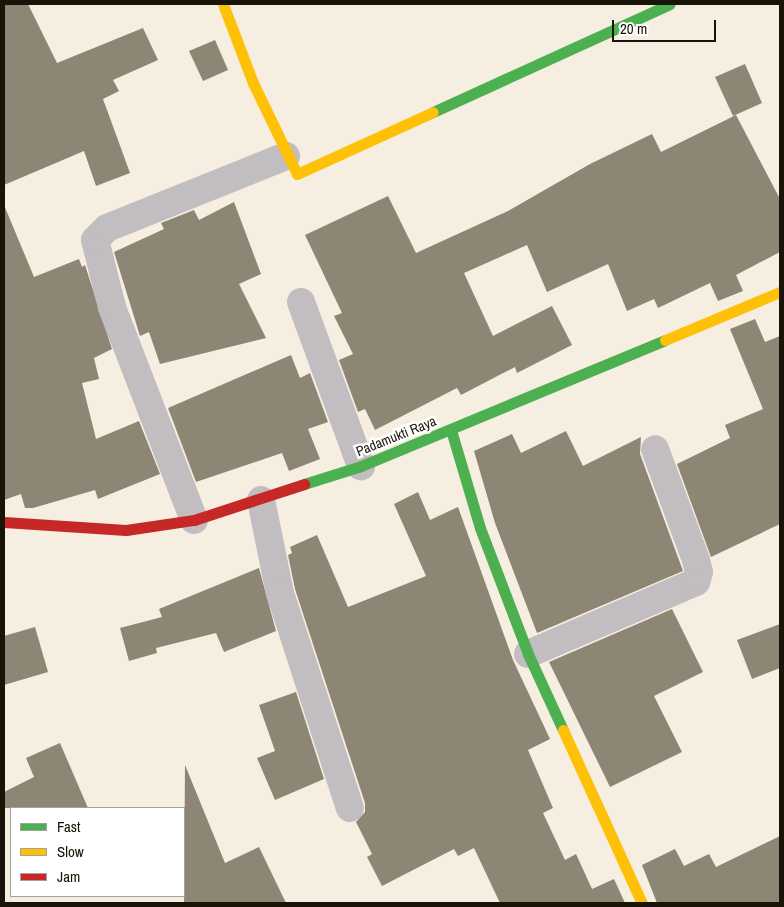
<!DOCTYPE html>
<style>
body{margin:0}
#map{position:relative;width:784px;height:907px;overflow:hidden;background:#f6eee0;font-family:"Archivo Narrow",sans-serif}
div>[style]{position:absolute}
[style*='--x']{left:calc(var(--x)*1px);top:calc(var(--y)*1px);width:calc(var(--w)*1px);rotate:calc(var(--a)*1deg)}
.building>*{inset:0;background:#8e8674}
.street>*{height:28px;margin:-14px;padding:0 14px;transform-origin:14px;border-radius:14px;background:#c2bdc1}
.fast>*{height:11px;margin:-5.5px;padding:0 5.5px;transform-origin:5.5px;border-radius:5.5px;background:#4caf50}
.slow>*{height:11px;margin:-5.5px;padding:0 5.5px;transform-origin:5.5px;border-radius:5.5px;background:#ffc107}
.jam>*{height:11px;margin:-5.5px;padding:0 5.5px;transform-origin:5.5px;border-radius:5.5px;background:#c62828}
span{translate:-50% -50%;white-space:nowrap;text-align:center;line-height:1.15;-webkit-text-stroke:5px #fff;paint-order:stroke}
.street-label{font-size:14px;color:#191408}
.frame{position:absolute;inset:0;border:5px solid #191408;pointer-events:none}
.legend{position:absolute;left:10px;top:807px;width:175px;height:90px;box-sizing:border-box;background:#fff;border:1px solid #a3a19c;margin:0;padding:6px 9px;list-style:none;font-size:15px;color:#191408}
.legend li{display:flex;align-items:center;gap:10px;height:25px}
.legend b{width:25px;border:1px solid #a3a19c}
.scale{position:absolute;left:612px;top:20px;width:104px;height:22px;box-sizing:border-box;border:2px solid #191408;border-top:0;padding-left:6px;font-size:15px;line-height:18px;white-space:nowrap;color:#191408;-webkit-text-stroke:4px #fff;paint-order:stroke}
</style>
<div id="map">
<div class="building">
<div style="clip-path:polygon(4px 4px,28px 4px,57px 63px,143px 28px,158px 60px,113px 80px,119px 91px,103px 99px,130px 173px,96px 186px,84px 151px,4px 185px)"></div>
<div style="clip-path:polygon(215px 40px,228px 70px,203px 81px,189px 51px)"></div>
<div style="clip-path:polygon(745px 64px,762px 103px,733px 116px,715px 77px)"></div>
<div style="clip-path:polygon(736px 115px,780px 199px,780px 252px,736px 275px,743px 291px,718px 301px,710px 283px,658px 308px,654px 299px,627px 311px,608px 264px,547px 292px,527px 245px,464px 273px,493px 336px,552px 306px,572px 345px,517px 373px,515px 367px,461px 395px,457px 388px,375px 430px,365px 409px,358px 412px,339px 360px,353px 354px,334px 316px,342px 313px,305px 235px,388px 196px,416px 253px,508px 211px,590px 164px,652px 134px,661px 152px)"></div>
<div style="clip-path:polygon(234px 202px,261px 274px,239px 284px,266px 338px,160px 364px,149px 332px,140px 336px,114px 252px,164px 229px,161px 223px,194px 210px,199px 220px)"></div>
<div style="clip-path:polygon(4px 205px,34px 277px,79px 259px,82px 267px,85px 265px,112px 349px,94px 358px,99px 379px,82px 383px,96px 439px,139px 421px,160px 474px,98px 499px,95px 490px,33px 508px,25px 508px,21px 494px,4px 500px)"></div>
<div style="clip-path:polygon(755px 319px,765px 342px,780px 336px,780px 524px,711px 557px,677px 464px,730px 438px,725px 425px,763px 409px,730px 329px)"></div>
<div style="clip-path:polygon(291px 355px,300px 378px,310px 373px,328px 422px,308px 429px,320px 459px,289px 471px,282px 453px,196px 482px,168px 408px)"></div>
<div style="clip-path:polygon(566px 431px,583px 466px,641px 437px,640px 454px,683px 571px,537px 633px,495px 523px,474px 451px,512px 434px,521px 453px)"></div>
<div style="clip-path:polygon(418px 492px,430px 520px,458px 507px,513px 660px,550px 739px,528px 750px,553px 808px,543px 813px,565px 860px,576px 854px,592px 889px,614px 879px,625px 903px,500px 903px,474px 848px,458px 856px,454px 849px,382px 886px,367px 857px,372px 854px,356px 822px,365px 812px,365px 803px,295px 589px,288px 555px,292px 553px,290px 547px,317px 535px,348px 607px,426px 576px,394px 504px)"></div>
<div style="clip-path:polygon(259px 568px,276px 631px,224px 652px,216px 633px,156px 648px,157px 653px,129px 661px,120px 628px,162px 617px,159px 609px)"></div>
<div style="clip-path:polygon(672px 609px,703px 672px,654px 696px,682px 752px,610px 787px,549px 662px)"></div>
<div style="clip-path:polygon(780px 624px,780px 668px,752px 679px,737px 640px)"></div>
<div style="clip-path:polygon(35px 627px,48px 672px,4px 685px,4px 636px)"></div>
<div style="clip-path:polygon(296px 692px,324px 779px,275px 800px,257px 758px,275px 751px,259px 705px)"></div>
<div style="clip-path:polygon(60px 743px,88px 808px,4px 808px,4px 792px,34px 777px,26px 758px)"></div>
<div style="clip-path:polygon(185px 765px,225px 863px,259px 847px,286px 903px,184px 903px)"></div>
<div style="clip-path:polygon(780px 836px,780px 903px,657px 903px,642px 865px,675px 849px,684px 866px,709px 854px,716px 867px)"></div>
</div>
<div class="street">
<div style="--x:301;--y:302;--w:175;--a:69.9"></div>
<div style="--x:261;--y:500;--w:95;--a:78.5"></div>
<div style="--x:280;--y:593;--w:226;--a:72"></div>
<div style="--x:194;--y:520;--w:228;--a:-111.1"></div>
<div style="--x:112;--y:307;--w:69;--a:-104.2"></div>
<div style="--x:95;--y:240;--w:17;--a:-45"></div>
<div style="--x:107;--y:228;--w:193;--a:-21.9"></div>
<div style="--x:528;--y:654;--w:183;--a:-23.2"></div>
<div style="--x:696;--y:582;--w:10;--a:-73"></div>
<div style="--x:699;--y:572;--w:12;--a:-104"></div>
<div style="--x:696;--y:560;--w:118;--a:-110.3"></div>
</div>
<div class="fast">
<div style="--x:433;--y:112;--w:260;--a:-24.5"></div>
<div style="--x:451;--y:430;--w:102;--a:73.5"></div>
<div style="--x:480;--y:528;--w:135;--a:69.1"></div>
<div style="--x:528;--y:654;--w:84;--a:65.3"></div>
<div style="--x:304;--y:484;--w:60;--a:-17.5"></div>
<div style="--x:361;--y:466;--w:329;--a:-22.5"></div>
</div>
<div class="slow">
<div style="--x:223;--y:4;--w:85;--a:69.2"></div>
<div style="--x:253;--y:83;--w:101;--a:64.2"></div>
<div style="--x:297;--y:174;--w:149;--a:-24.5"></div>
<div style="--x:665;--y:340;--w:125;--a:-22.7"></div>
<div style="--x:563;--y:730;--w:190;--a:65.5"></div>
</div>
<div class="jam">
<div style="--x:4;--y:522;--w:122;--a:3.8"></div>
<div style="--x:126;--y:530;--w:69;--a:-8.4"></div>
<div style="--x:194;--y:520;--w:116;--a:-18.1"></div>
</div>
<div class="street-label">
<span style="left:396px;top:436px;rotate:-22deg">Padamukti Raya</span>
</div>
<div class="frame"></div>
<ul class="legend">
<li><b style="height:6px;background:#4caf50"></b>Fast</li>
<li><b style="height:6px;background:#ffc107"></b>Slow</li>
<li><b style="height:6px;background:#c62828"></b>Jam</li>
</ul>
<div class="scale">20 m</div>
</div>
